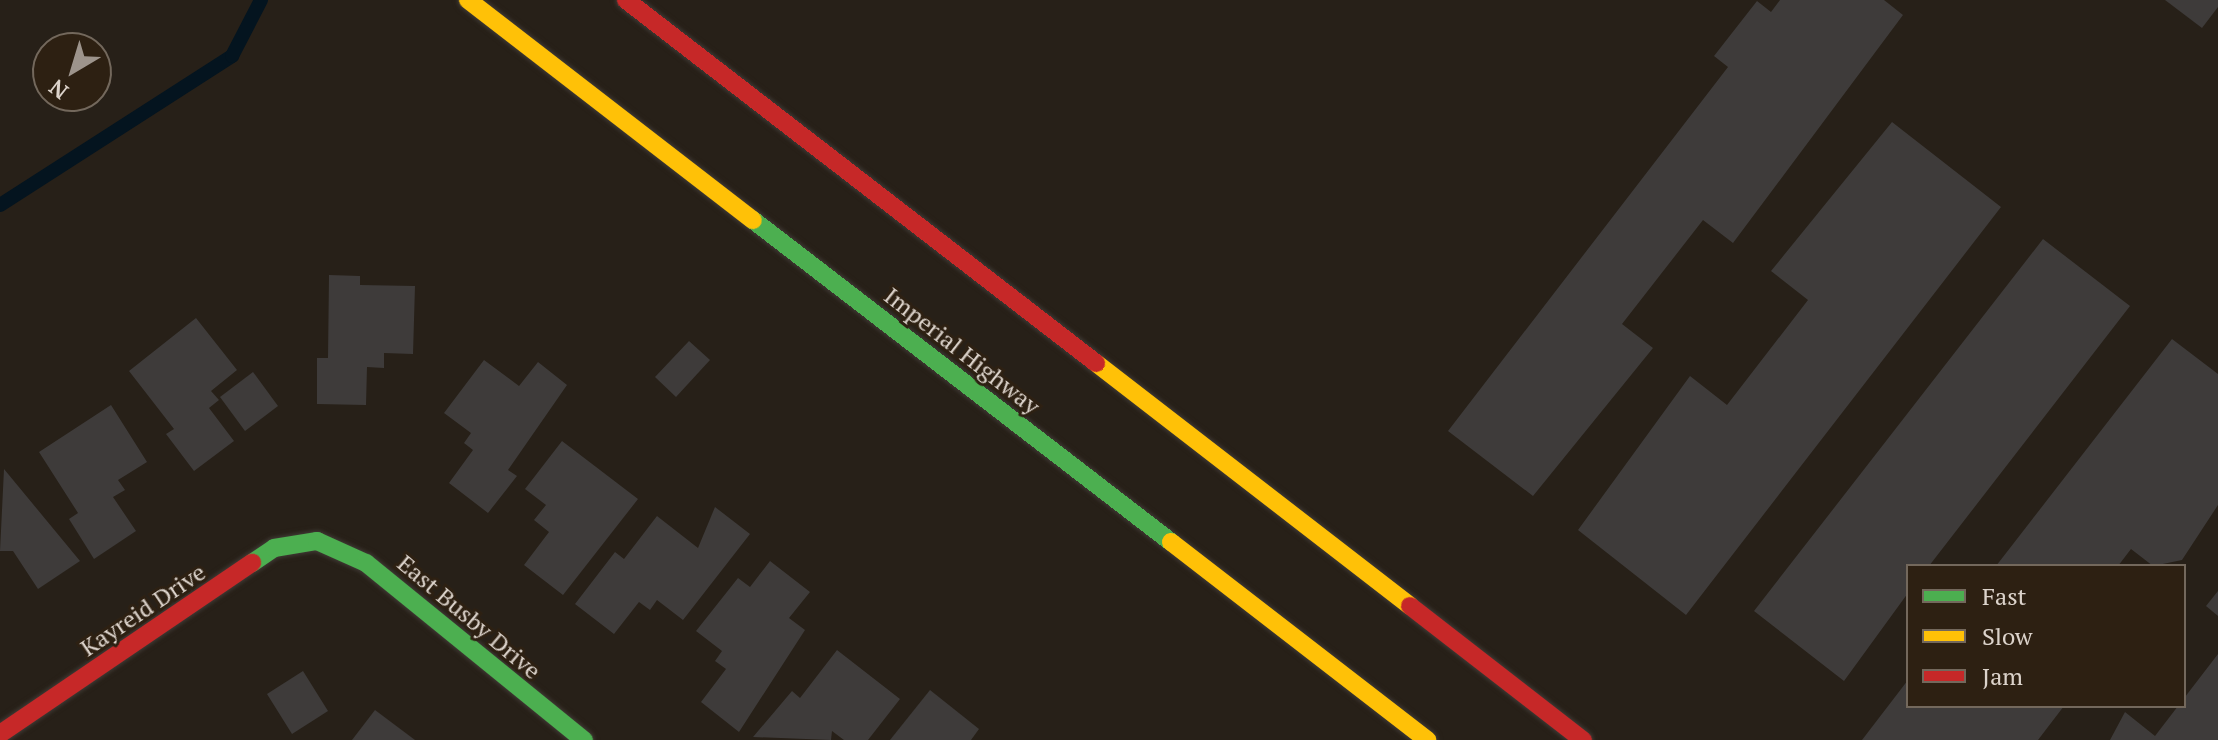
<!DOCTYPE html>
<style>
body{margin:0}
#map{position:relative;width:2218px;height:740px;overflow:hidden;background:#272018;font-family:"PT Serif",serif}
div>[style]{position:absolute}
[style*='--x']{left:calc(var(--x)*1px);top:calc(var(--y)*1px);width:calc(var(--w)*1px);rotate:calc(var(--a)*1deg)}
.stream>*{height:14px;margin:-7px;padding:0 7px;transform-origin:7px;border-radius:7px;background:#04141f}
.building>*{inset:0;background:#3e3b3a}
.roads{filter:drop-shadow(0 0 2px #403a35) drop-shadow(0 0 2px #403a35)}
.fast>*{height:18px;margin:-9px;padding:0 9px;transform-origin:9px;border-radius:9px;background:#4caf50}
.slow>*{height:18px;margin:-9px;padding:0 9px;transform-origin:9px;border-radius:9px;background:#ffc107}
.jam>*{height:18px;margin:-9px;padding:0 9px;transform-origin:9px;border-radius:9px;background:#c62828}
span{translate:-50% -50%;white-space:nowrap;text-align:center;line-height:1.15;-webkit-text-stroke:6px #2d2012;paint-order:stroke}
.street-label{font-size:24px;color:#dcd3cb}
.legend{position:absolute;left:1906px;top:564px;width:280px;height:144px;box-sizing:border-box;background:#2d2012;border:2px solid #73685c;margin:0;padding:10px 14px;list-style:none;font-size:24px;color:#dcd3cb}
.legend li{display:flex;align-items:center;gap:16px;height:40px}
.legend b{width:40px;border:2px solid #73685c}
.north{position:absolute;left:32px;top:32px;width:80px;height:80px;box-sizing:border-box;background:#2d2012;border:2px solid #73685c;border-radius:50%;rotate:218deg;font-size:22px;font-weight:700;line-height:32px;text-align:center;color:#dcd3cb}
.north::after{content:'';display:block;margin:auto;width:28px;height:36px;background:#9d948c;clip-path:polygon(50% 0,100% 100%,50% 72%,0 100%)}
</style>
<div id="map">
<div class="stream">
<div style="--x:0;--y:205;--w:276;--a:-32.7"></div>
<div style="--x:232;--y:56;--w:63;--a:-62.6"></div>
</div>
<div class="building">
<div style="clip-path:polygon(1780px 0,1884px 0,1903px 15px,1733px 243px,1703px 220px,1622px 324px,1653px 348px,1533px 496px,1448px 431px,1728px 67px,1714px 56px,1757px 1px,1771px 12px)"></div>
<div style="clip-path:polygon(2165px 0,2218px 0,2218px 7px,2202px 28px)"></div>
<div style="clip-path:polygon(1892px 122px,2001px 207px,1686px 615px,1578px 530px,1690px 376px,1727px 405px,1808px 300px,1771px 271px)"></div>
<div style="clip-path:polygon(2043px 239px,2130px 306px,1929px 566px,1908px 566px,1908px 593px,1844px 681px,1754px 611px)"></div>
<div style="clip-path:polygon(329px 275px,360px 276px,360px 285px,415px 286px,413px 354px,384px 353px,384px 368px,367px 367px,366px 405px,317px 404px,317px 358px,328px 358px)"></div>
<div style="clip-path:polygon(196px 318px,237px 370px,211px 391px,219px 400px,209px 408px,234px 441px,194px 471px,166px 434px,174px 429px,129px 371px)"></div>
<div style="clip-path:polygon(2172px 339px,2218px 374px,2218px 505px,2182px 560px,2153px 566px,2131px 549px,2118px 566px,1996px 566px)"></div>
<div style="clip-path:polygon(689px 341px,710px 360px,676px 397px,655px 377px)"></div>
<div style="clip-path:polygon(484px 360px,519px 386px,538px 362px,567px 385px,508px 470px,517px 476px,488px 513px,449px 483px,473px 450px,464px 443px,471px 433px,444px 413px)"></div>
<div style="clip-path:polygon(253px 372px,278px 406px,245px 431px,220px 397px)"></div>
<div style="clip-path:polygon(111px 405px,147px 462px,118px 480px,125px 490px,113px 497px,136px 531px,94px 559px,69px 519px,78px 513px,39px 452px)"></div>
<div style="clip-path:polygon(562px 441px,638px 499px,563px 595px,524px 565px,549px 532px,534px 520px,546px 505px,525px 489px)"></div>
<div style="clip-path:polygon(4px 469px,80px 561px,38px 589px,13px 551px,0 551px)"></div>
<div style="clip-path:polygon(715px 507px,750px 534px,683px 620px,657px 600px,650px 610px,639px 602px,614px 634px,575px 604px,615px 552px,624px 559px,657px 516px,698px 548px)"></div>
<div style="clip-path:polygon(770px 561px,810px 592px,789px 618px,805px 630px,739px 732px,701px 702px,726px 669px,715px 661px,722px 651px,696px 631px,738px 578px,750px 587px)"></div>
<div style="clip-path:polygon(2218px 591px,2218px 616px,2206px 606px)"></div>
<div style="clip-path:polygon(837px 650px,900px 699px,868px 740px,844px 740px,832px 731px,831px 740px,753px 737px,792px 691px,800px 698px)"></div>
<div style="clip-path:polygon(2218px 654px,2218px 740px,2110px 740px,2125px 712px,2155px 736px)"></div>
<div style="clip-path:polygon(303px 671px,328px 711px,292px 734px,267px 694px)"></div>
<div style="clip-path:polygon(1908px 680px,1908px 706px,2064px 706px,2038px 740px,1862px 740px)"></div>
<div style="clip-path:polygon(930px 690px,979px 729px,971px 740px,890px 740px)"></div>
<div style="clip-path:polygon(375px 710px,415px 740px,352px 740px)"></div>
</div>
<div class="roads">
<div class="fast">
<div style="--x:753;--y:220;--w:528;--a:37.61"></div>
<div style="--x:252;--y:563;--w:27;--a:-34"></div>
<div style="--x:274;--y:548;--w:44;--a:-9.2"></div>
<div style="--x:317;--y:541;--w:54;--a:24.2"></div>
<div style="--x:366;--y:563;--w:281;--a:39.1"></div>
</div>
<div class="slow">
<div style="--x:468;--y:0;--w:360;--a:37.7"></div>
<div style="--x:1096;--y:363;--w:397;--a:37.7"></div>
<div style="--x:1171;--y:542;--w:324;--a:37.7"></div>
</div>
<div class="jam">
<div style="--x:626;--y:0;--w:594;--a:37.68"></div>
<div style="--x:1410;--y:606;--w:219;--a:37.8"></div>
<div style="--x:0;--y:734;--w:305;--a:-34.2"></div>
</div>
</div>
<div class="street-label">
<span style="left:962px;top:351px;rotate:38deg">Imperial Highway</span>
<span style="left:143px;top:610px;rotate:-34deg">Kayreid Drive</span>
<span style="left:469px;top:617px;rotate:40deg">East Busby Drive</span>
</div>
<ul class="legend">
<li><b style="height:10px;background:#4caf50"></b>Fast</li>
<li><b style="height:10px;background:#ffc107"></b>Slow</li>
<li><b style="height:10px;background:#c62828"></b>Jam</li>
</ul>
<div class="north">N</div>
</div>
